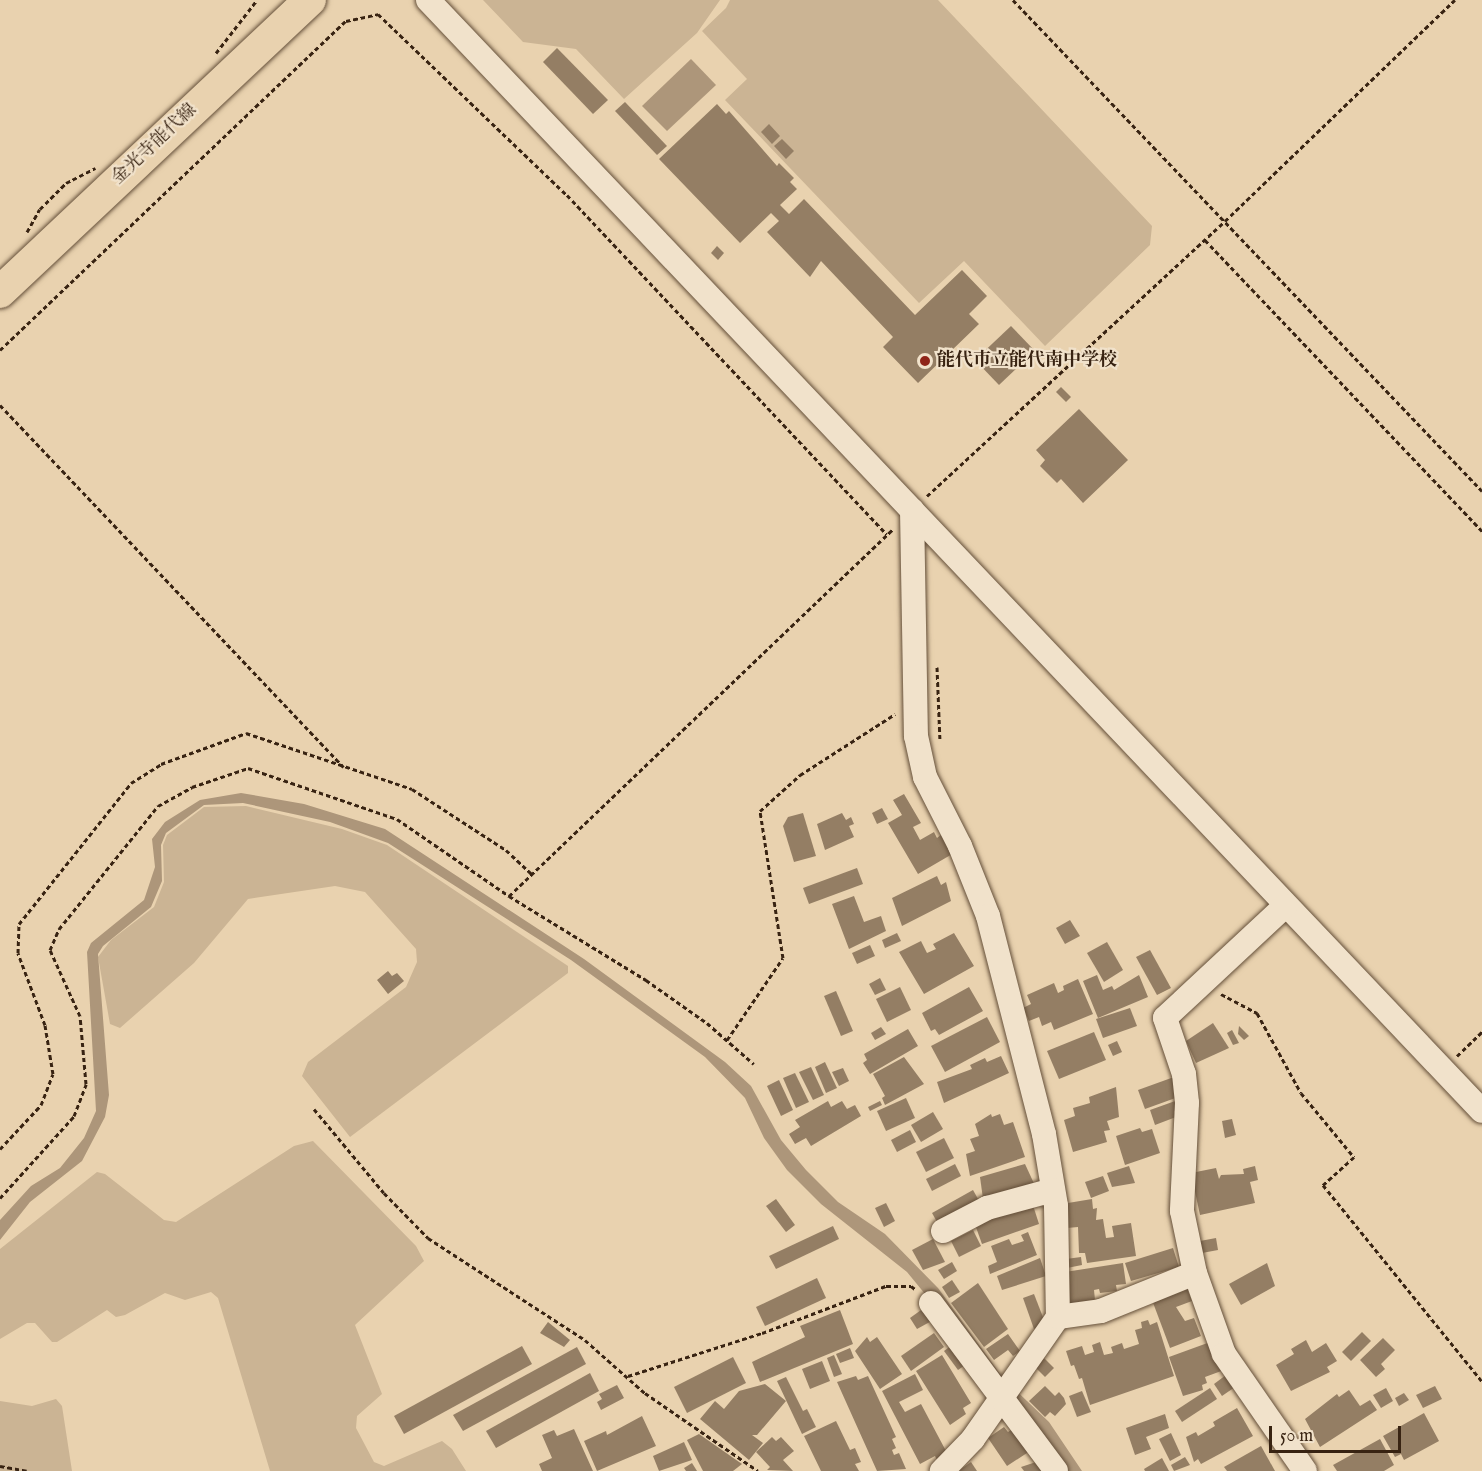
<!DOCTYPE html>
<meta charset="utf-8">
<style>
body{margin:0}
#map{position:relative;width:1482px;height:1471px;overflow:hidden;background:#e9d2af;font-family:"IM FELL English","Noto Serif JP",serif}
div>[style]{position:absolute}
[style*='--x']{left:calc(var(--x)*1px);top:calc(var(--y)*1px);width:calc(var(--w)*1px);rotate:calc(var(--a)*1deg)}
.green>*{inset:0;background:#cbb494}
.water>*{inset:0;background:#ad967a}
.building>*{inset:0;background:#947e64}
.path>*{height:3px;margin-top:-1.5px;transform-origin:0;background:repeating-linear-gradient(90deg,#382312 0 4.5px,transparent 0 7.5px)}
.roads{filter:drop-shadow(0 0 2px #644f39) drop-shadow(0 0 2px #644f39)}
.minor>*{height:24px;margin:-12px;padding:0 12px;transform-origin:12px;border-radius:12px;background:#f1e2cb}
.major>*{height:32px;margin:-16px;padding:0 16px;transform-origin:16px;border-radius:16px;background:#e9d2af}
.dots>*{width:16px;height:16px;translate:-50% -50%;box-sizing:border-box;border:3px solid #f1e2cb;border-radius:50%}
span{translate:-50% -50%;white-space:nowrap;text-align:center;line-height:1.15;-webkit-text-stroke:4.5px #f1e2cb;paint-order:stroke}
.street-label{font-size:18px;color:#382312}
.poi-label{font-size:18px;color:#382312;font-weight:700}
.left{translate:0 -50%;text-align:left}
.scale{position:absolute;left:1269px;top:1426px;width:132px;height:27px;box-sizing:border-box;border:3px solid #382312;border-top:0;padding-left:8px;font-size:18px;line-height:21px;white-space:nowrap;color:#382312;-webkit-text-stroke:4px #f1e2cb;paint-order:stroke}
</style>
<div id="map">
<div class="green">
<div style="clip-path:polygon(483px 0,720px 0,697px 33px,624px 99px,576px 49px,523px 42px)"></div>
<div style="clip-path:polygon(730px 0,938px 0,1152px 226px,1150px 245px,1045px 346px,964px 261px,919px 303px,725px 100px,747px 79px,702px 31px,726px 8px)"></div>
<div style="clip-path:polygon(246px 806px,342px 829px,387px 845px,568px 966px,568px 973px,350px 1137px,302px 1076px,308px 1062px,406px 987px,417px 962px,416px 949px,365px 892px,335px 886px,248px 899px,194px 963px,120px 1028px,110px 1024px,98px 957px,111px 940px,154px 907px,164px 882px,163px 845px,167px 835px,204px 807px)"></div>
<div style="clip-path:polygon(313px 1141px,416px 1246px,424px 1261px,355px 1325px,382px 1394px,357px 1416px,356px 1428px,374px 1462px,384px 1466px,442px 1441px,452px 1449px,466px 1471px,270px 1471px,218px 1298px,211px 1292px,185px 1300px,165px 1293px,125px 1315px,116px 1317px,107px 1310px,57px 1342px,52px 1342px,35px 1323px,27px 1323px,0 1339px,0 1249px,97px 1172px,105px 1174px,164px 1220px,176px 1222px,294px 1146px)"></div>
<div style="clip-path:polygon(56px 1399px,62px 1406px,72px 1471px,0 1471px,0 1401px,32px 1406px)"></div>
</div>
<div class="water">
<div style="clip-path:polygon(691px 59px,716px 85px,667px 131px,642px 106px)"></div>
<div style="clip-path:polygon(241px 793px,304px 804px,385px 829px,584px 959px,725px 1062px,751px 1086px,781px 1140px,806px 1170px,838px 1202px,885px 1234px,938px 1288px,1003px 1378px,1049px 1422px,1082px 1471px,1068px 1471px,1038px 1426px,1012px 1400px,907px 1272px,821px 1204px,787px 1170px,764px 1138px,745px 1098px,705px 1057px,571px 960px,388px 843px,330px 822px,243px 803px,204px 805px,166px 833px,161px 845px,162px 881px,151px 907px,103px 946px,98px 954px,109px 1095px,105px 1117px,82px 1161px,30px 1202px,0 1240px,0 1220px,31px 1186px,60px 1168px,84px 1138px,96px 1111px,87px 952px,91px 943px,144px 900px,155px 867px,152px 839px,165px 822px,200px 800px)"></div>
</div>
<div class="building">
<div style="clip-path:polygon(557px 48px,608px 100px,593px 114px,543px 62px)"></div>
<div style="clip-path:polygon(625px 102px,667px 146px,657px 155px,615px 111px)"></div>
<div style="clip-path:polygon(717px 104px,726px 114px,729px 111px,777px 166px,779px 163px,794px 178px,790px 182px,797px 189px,780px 205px,789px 214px,804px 199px,915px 315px,962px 270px,987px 296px,969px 314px,979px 324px,918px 383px,883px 347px,893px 337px,821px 261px,810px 277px,767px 232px,779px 221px,771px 213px,740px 243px,659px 159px)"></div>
<div style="clip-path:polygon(769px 124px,780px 136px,772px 144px,761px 132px)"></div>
<div style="clip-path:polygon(782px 139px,794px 151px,786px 159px,774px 146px)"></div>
<div style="clip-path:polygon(717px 246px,724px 253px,718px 260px,711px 253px)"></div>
<div style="clip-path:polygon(1011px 326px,1035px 351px,999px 385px,975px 360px)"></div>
<div style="clip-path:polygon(1061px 387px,1071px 397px,1066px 402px,1056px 392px)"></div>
<div style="clip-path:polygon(1079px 409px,1128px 460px,1083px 503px,1061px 479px,1057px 483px,1040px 466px,1045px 460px,1036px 450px)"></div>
<div style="clip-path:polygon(904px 794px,921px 823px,913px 827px,920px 840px,934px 832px,937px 838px,942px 834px,954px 853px,918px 874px,888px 823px,902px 815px,893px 800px)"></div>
<div style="clip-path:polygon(882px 808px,888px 819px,877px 824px,872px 813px)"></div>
<div style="clip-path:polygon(803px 813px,816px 856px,794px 862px,783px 826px,788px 817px)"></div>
<div style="clip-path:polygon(842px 813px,846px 820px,851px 817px,854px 824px,849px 826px,854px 837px,825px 850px,817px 824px)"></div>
<div style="clip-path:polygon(857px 868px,863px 884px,809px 904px,803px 888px)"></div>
<div style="clip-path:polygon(937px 876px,941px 885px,946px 882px,951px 901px,902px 926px,892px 898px)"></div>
<div style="clip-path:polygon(854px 896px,864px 922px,881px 916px,886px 931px,849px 949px,832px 904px)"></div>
<div style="clip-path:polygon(1070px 920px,1080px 936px,1065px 944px,1056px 928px)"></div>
<div style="clip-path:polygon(897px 933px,901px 941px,885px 948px,882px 940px)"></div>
<div style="clip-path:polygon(954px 933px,974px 966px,924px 994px,899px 952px,921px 941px,927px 953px,936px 949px,933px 944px)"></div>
<div style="clip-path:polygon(1107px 942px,1123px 970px,1104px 982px,1087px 953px)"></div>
<div style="clip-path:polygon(870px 945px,875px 956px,857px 964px,852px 953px)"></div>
<div style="clip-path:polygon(1150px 950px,1171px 988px,1157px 995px,1136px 957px)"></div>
<div style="clip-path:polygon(388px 971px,392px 976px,397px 973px,404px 981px,388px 994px,377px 980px)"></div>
<div style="clip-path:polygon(1097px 975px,1103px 990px,1112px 986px,1114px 990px,1139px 975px,1148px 997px,1098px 1018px,1083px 981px)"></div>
<div style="clip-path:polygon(880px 978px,886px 990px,875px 995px,869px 984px)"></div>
<div style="clip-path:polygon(1078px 979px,1093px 1014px,1054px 1030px,1051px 1022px,1042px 1026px,1039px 1017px,1029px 1021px,1023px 1008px,1031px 1004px,1027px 995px,1054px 983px,1058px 993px,1064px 990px,1063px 986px)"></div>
<div style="clip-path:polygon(900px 987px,911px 1010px,887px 1022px,876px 999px)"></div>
<div style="clip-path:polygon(969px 987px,983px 1011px,939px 1035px,935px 1029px,931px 1031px,922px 1013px)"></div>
<div style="clip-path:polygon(836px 991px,853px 1031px,841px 1036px,824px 996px)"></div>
<div style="clip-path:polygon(1130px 1008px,1137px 1026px,1103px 1038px,1096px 1019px)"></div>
<div style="clip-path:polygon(987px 1017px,1000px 1042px,945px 1072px,931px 1046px)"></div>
<div style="clip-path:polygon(1213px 1023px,1229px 1048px,1196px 1063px,1186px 1041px)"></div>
<div style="clip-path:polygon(1239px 1026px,1249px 1036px,1244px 1040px,1238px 1034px)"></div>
<div style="clip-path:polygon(881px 1027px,886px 1034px,875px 1040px,871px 1033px)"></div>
<div style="clip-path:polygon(908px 1029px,918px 1046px,870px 1074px,863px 1063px,867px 1060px,864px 1054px)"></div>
<div style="clip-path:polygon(1232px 1030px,1239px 1043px,1233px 1045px,1227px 1033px)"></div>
<div style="clip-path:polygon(1094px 1032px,1106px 1060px,1059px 1079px,1047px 1051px)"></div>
<div style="clip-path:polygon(1117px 1041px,1122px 1052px,1113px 1056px,1108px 1045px)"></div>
<div style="clip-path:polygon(1001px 1056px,1009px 1073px,944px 1103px,937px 1082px,972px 1069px,970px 1065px,985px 1058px,987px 1062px)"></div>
<div style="clip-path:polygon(904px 1057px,924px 1084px,885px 1105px,882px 1098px,885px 1096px,873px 1074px)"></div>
<div style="clip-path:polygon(825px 1062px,837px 1088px,826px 1093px,815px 1067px)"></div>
<div style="clip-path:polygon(811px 1067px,824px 1095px,813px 1100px,799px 1072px)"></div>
<div style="clip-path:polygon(843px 1068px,849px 1081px,839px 1086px,832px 1072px)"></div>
<div style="clip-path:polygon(795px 1073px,809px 1102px,796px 1108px,783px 1078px)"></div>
<div style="clip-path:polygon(1174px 1077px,1181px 1096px,1145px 1109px,1138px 1090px)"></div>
<div style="clip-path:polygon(779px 1080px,793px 1110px,781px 1116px,767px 1086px)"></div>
<div style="clip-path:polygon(1116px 1087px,1119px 1117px,1107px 1121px,1110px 1130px,1104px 1131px,1107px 1142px,1073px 1152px,1064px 1120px,1075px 1116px,1073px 1108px,1090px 1103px,1089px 1097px)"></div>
<div style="clip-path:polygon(906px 1098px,915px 1118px,886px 1131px,877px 1111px)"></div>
<div style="clip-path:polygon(1178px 1100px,1181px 1108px,1174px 1111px,1176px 1117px,1155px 1125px,1150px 1110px)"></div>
<div style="clip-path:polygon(828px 1101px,831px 1107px,842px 1101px,847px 1109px,855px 1105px,861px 1116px,811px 1146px,806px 1138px,795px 1144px,789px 1134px,800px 1127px,795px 1120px)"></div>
<div style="clip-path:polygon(880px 1101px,882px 1105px,870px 1111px,868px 1107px)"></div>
<div style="clip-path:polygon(933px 1112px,943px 1129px,921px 1142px,911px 1125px)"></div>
<div style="clip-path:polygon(991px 1114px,992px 1117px,1000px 1114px,1004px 1125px,1013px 1122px,1025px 1157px,970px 1176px,966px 1154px,975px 1151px,970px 1139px,979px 1136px,975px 1124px)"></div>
<div style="clip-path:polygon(1232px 1119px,1236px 1135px,1225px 1138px,1222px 1121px)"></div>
<div style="clip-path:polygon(1140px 1128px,1142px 1132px,1152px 1129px,1160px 1153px,1125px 1165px,1116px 1136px)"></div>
<div style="clip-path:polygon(910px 1130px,916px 1142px,897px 1152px,891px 1140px)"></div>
<div style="clip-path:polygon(944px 1138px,954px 1158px,926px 1172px,916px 1152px)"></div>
<div style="clip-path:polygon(955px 1164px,961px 1176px,932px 1191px,926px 1179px)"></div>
<div style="clip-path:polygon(1025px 1164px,1037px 1190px,984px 1206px,980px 1177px)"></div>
<div style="clip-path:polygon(1129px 1166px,1135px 1183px,1112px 1187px,1107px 1173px)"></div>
<div style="clip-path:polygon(1255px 1166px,1258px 1180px,1250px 1182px,1255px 1203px,1200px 1215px,1191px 1173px,1216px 1168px,1219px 1179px,1221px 1175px,1244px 1174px,1243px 1169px)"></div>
<div style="clip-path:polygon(1103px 1176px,1109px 1191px,1091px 1198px,1085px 1182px)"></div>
<div style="clip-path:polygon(973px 1190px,982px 1206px,941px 1229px,932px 1213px)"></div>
<div style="clip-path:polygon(776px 1199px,795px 1225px,786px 1232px,766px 1206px)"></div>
<div style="clip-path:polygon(1031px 1199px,1039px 1224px,982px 1244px,973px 1219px)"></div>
<div style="clip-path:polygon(1092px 1199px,1093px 1209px,1097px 1208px,1096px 1220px,1103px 1219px,1106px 1238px,1114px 1237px,1112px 1226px,1131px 1223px,1136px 1256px,1087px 1263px,1085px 1253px,1079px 1253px,1078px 1227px,1067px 1228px,1068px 1203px)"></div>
<div style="clip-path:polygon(886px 1203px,895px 1221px,884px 1227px,875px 1208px)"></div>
<div style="clip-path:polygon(833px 1226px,839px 1239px,776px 1269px,769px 1256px)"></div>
<div style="clip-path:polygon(973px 1230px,981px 1246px,959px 1257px,951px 1241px)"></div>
<div style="clip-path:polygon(1028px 1232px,1037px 1255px,990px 1274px,988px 1266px,997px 1262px,991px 1246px,1009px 1239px,1012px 1245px,1024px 1241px,1021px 1235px)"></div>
<div style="clip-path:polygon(1216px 1238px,1218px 1250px,1202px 1253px,1200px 1241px)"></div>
<div style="clip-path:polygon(933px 1239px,945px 1262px,923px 1270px,912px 1250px)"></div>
<div style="clip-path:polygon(1173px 1248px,1179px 1267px,1131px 1281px,1125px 1263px)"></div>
<div style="clip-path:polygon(1081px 1257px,1082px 1265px,1067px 1268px,1066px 1259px)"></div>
<div style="clip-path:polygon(1040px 1258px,1046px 1276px,1002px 1290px,997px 1276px)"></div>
<div style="clip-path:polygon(952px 1262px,957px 1271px,944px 1279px,938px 1270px)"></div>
<div style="clip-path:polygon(1123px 1263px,1126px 1284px,1116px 1285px,1117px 1291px,1100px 1293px,1099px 1289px,1094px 1290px,1095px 1300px,1070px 1304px,1065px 1272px)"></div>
<div style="clip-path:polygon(1267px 1263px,1275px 1286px,1241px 1305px,1229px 1284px)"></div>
<div style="clip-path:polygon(817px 1278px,826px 1298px,765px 1326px,756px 1307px)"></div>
<div style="clip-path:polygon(952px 1280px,960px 1292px,949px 1298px,942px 1287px)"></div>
<div style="clip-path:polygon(978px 1283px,1008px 1329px,984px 1347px,951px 1303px)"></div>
<div style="clip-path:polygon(1185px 1283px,1192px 1301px,1176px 1307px,1185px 1321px,1194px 1318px,1201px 1336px,1170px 1348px,1152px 1300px)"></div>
<div style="clip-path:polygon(1034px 1294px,1046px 1325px,1034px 1329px,1023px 1298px)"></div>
<div style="clip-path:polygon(928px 1305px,937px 1318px,917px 1329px,910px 1318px)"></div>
<div style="clip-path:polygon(840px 1310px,853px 1344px,760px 1382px,752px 1362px,805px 1337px,800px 1326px)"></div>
<div style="clip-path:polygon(1148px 1320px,1150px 1325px,1157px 1322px,1174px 1376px,1090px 1405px,1082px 1378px,1079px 1379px,1074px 1365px,1071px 1366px,1066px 1351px,1082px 1346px,1085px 1355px,1094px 1352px,1092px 1345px,1100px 1342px,1104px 1355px,1113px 1353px,1111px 1347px,1122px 1343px,1124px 1349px,1139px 1344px,1135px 1330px,1142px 1328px,1141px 1322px)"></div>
<div style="clip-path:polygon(548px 1322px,570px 1340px,564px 1347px,540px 1333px)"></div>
<div style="clip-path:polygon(1362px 1332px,1371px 1341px,1351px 1361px,1342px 1352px)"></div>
<div style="clip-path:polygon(934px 1333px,944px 1347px,911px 1371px,901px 1356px)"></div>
<div style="clip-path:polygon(1008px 1334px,1020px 1351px,1013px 1356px,1008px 1350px,994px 1360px,986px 1349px)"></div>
<div style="clip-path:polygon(867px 1337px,870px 1342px,877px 1337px,902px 1374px,880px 1389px,855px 1351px)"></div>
<div style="clip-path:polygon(1383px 1338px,1395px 1350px,1381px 1364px,1385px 1369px,1376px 1377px,1360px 1360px)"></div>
<div style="clip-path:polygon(1306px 1340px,1312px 1352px,1326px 1343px,1337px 1361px,1327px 1367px,1330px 1372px,1291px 1391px,1276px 1365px,1294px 1354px,1291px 1349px)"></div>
<div style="clip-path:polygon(1213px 1341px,1224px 1370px,1205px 1377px,1207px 1383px,1202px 1385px,1203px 1390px,1183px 1396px,1169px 1357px)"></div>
<div style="clip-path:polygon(956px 1342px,971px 1361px,958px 1370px,944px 1351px)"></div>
<div style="clip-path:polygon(522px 1346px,532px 1364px,404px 1434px,394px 1416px)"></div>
<div style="clip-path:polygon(577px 1347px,586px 1364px,463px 1431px,453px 1415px)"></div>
<div style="clip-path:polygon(850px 1348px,854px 1358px,840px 1363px,836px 1354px)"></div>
<div style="clip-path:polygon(834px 1355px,842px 1374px,834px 1377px,827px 1358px)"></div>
<div style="clip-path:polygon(942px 1355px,971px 1403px,963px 1408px,966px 1414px,950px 1425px,916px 1371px)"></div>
<div style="clip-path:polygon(733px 1357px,746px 1383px,687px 1413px,674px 1387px)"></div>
<div style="clip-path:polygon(1044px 1358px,1054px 1368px,1045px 1377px,1035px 1367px)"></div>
<div style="clip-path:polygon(822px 1361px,830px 1381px,810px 1389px,802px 1369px)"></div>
<div style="clip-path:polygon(590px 1373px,599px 1391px,496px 1448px,486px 1431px)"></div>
<div style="clip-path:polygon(915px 1374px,923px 1390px,899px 1402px,905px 1412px,921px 1404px,946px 1451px,937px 1460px,935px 1456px,920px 1464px,882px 1391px)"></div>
<div style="clip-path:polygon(1226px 1375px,1235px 1387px,1222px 1396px,1214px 1384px)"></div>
<div style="clip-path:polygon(856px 1376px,858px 1380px,868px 1376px,896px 1437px,892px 1439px,896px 1448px,892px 1450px,894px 1455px,899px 1453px,906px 1469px,877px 1471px,837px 1382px)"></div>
<div style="clip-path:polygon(786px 1377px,803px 1411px,807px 1409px,816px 1427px,802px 1434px,777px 1381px)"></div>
<div style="clip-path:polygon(765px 1384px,786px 1401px,757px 1435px,752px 1435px,763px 1443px,749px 1460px,700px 1419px,715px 1401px,724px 1409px,739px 1391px)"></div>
<div style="clip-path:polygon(617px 1385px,624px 1398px,601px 1410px,597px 1402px,602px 1399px,599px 1394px)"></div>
<div style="clip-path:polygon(1045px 1386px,1055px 1396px,1059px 1392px,1064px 1398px,1066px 1404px,1055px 1416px,1050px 1412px,1045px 1417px,1029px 1401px)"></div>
<div style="clip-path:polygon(1435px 1386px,1442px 1399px,1423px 1408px,1416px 1395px)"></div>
<div style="clip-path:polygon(1210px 1388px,1217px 1399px,1182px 1422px,1175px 1411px)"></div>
<div style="clip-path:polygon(1386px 1388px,1393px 1401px,1381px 1408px,1373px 1395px)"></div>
<div style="clip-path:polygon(1349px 1390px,1360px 1406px,1370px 1400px,1377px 1410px,1320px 1447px,1305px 1419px,1337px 1394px,1339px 1397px)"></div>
<div style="clip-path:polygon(1082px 1391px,1091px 1412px,1077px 1417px,1069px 1396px)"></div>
<div style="clip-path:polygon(1404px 1393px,1409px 1400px,1399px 1406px,1395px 1398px)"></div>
<div style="clip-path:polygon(1237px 1408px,1253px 1436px,1201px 1464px,1198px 1459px,1194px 1462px,1186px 1437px,1196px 1432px,1198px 1436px,1215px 1426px,1213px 1422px)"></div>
<div style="clip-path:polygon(1424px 1413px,1439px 1441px,1404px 1460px,1401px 1454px,1395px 1457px,1383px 1436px)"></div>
<div style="clip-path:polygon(1165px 1414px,1169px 1428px,1146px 1437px,1151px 1449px,1135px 1455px,1126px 1428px)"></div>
<div style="clip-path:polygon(642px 1416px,656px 1446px,597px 1471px,584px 1441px,606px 1431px,607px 1435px)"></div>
<div style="clip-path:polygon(836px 1421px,850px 1450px,855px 1448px,861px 1462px,855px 1464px,859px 1471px,821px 1471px,804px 1436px)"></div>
<div style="clip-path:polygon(1004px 1427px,1008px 1432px,1014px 1428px,1030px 1451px,1007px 1466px,988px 1438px)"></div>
<div style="clip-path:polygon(574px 1429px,593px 1471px,542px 1471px,539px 1464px,552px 1458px,542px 1435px,554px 1430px,557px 1436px)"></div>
<div style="clip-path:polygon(1171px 1433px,1181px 1455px,1170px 1461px,1159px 1439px)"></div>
<div style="clip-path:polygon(699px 1434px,742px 1464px,733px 1471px,703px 1471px,687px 1440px)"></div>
<div style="clip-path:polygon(772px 1437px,776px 1441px,781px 1437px,794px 1451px,783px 1460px,793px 1471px,767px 1470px,770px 1467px,756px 1452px)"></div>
<div style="clip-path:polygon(1380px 1439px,1394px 1465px,1384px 1471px,1337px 1471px,1333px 1465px)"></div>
<div style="clip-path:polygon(684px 1442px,692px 1460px,659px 1471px,653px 1456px)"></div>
<div style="clip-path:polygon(1261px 1446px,1275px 1471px,1227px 1471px,1224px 1467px)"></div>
<div style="clip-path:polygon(1185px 1457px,1190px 1465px,1174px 1471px,1171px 1465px)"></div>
<div style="clip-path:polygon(1162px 1458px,1169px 1471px,1145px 1471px,1144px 1469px)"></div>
<div style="clip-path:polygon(1039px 1461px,1046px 1471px,1024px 1471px,1021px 1467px)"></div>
<div style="clip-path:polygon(971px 1462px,977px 1471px,958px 1471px)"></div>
<div style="clip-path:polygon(692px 1463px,697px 1471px,686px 1471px,684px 1468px)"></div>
</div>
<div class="path">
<div style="--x:1013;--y:0;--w:679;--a:46.31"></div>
<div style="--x:216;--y:53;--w:67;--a:-52.3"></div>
<div style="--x:27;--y:232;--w:26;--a:-61"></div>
<div style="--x:40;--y:209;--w:37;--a:-45"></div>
<div style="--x:66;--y:183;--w:33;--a:-27"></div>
<div style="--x:1205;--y:240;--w:402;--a:46.4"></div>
<div style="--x:0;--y:350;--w:477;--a:-43.6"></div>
<div style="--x:346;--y:21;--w:33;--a:-12"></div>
<div style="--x:378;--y:14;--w:262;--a:43.8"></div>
<div style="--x:567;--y:195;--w:466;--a:46.7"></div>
<div style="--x:0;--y:405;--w:499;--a:46.5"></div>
<div style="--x:927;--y:496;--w:405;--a:-42.7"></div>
<div style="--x:1225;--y:221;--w:319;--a:-43.9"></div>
<div style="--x:937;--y:667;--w:74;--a:87.7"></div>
<div style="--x:509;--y:896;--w:530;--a:-43.7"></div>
<div style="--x:1221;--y:994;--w:41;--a:27.8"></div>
<div style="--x:1257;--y:1013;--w:91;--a:61.2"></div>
<div style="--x:1301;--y:1093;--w:83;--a:50.4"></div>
<div style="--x:1354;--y:1157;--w:42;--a:137.9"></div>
<div style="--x:1323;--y:1185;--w:252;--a:51"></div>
<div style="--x:727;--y:1040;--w:99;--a:-55.7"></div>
<div style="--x:783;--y:958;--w:149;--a:-98.9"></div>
<div style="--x:760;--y:811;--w:54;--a:-42"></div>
<div style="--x:800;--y:775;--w:113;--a:-32.7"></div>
<div style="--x:1457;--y:1056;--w:35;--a:-44"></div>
<div style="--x:314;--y:1109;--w:109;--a:50.2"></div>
<div style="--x:384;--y:1193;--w:63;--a:45.6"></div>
<div style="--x:428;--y:1238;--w:187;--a:33"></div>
<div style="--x:585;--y:1340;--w:80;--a:41.5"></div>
<div style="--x:645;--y:1393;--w:137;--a:34.6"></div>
<div style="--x:0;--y:1149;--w:60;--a:-47"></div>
<div style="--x:41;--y:1105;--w:33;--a:-69"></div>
<div style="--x:53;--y:1074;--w:50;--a:-99.3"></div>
<div style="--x:45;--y:1025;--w:77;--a:-110.6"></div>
<div style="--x:18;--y:953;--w:29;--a:-88"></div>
<div style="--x:19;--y:924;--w:180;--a:-51.5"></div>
<div style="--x:131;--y:783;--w:36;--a:-32"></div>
<div style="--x:161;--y:764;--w:90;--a:-20"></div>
<div style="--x:246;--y:733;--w:175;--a:18.6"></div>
<div style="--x:412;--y:789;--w:112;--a:33"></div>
<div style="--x:506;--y:850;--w:35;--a:43"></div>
<div style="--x:0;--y:1198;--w:110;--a:-47.9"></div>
<div style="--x:74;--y:1116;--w:34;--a:-69"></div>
<div style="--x:86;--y:1084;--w:68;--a:-95"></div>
<div style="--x:80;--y:1016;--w:72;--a:-114.4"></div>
<div style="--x:50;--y:950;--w:23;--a:-67"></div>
<div style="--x:59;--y:929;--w:158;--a:-51.2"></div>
<div style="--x:158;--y:806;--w:39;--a:-29"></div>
<div style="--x:192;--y:787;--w:59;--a:-18.7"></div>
<div style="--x:248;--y:768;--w:157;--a:18.9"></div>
<div style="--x:397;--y:819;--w:136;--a:34.5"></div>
<div style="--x:509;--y:896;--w:161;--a:31.5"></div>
<div style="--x:646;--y:980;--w:75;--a:35.2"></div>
<div style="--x:707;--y:1023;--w:62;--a:41.1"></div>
<div style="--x:628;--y:1376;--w:141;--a:-17.8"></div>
<div style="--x:762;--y:1333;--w:133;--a:-20.8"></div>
<div style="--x:886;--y:1286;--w:25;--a:0"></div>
<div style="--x:911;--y:1286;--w:5;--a:37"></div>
<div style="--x:0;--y:1466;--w:27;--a:10"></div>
</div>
<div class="roads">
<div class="minor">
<div style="--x:428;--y:0;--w:1531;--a:46.51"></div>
<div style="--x:912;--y:510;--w:226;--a:89"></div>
<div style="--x:916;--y:736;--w:42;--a:77.6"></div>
<div style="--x:925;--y:777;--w:77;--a:63.1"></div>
<div style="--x:960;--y:846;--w:75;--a:68.2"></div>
<div style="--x:988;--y:916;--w:225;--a:75.6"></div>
<div style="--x:1044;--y:1134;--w:73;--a:80.5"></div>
<div style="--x:1056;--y:1206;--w:111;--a:89"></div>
<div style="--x:1058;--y:1317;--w:149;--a:124.9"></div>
<div style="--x:973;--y:1439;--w:45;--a:134.1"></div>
<div style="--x:1285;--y:906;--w:164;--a:137"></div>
<div style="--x:1165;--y:1018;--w:59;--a:71.3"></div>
<div style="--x:1184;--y:1074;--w:29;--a:84"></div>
<div style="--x:1187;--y:1103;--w:108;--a:92.7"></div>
<div style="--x:1182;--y:1211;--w:63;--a:78.2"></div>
<div style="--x:1195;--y:1273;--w:86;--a:70.3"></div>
<div style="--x:1224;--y:1354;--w:142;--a:55.3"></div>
<div style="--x:943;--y:1231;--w:50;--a:-27.6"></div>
<div style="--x:987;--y:1208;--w:68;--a:-15.3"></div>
<div style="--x:931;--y:1303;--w:209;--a:53.3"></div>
<div style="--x:1058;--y:1317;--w:43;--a:-7.9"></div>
<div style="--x:1101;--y:1311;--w:101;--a:-22"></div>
</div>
<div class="major">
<div style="--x:0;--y:292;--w:426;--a:-43.3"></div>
</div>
</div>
<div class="dots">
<div style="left:925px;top:361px;background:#8f2418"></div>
</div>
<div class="street-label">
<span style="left:155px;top:145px;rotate:-43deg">金光寺能代線</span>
</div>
<div class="poi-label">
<span class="left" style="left:937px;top:361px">能代市立能代南中学校</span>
</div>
<div class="scale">50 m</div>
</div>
